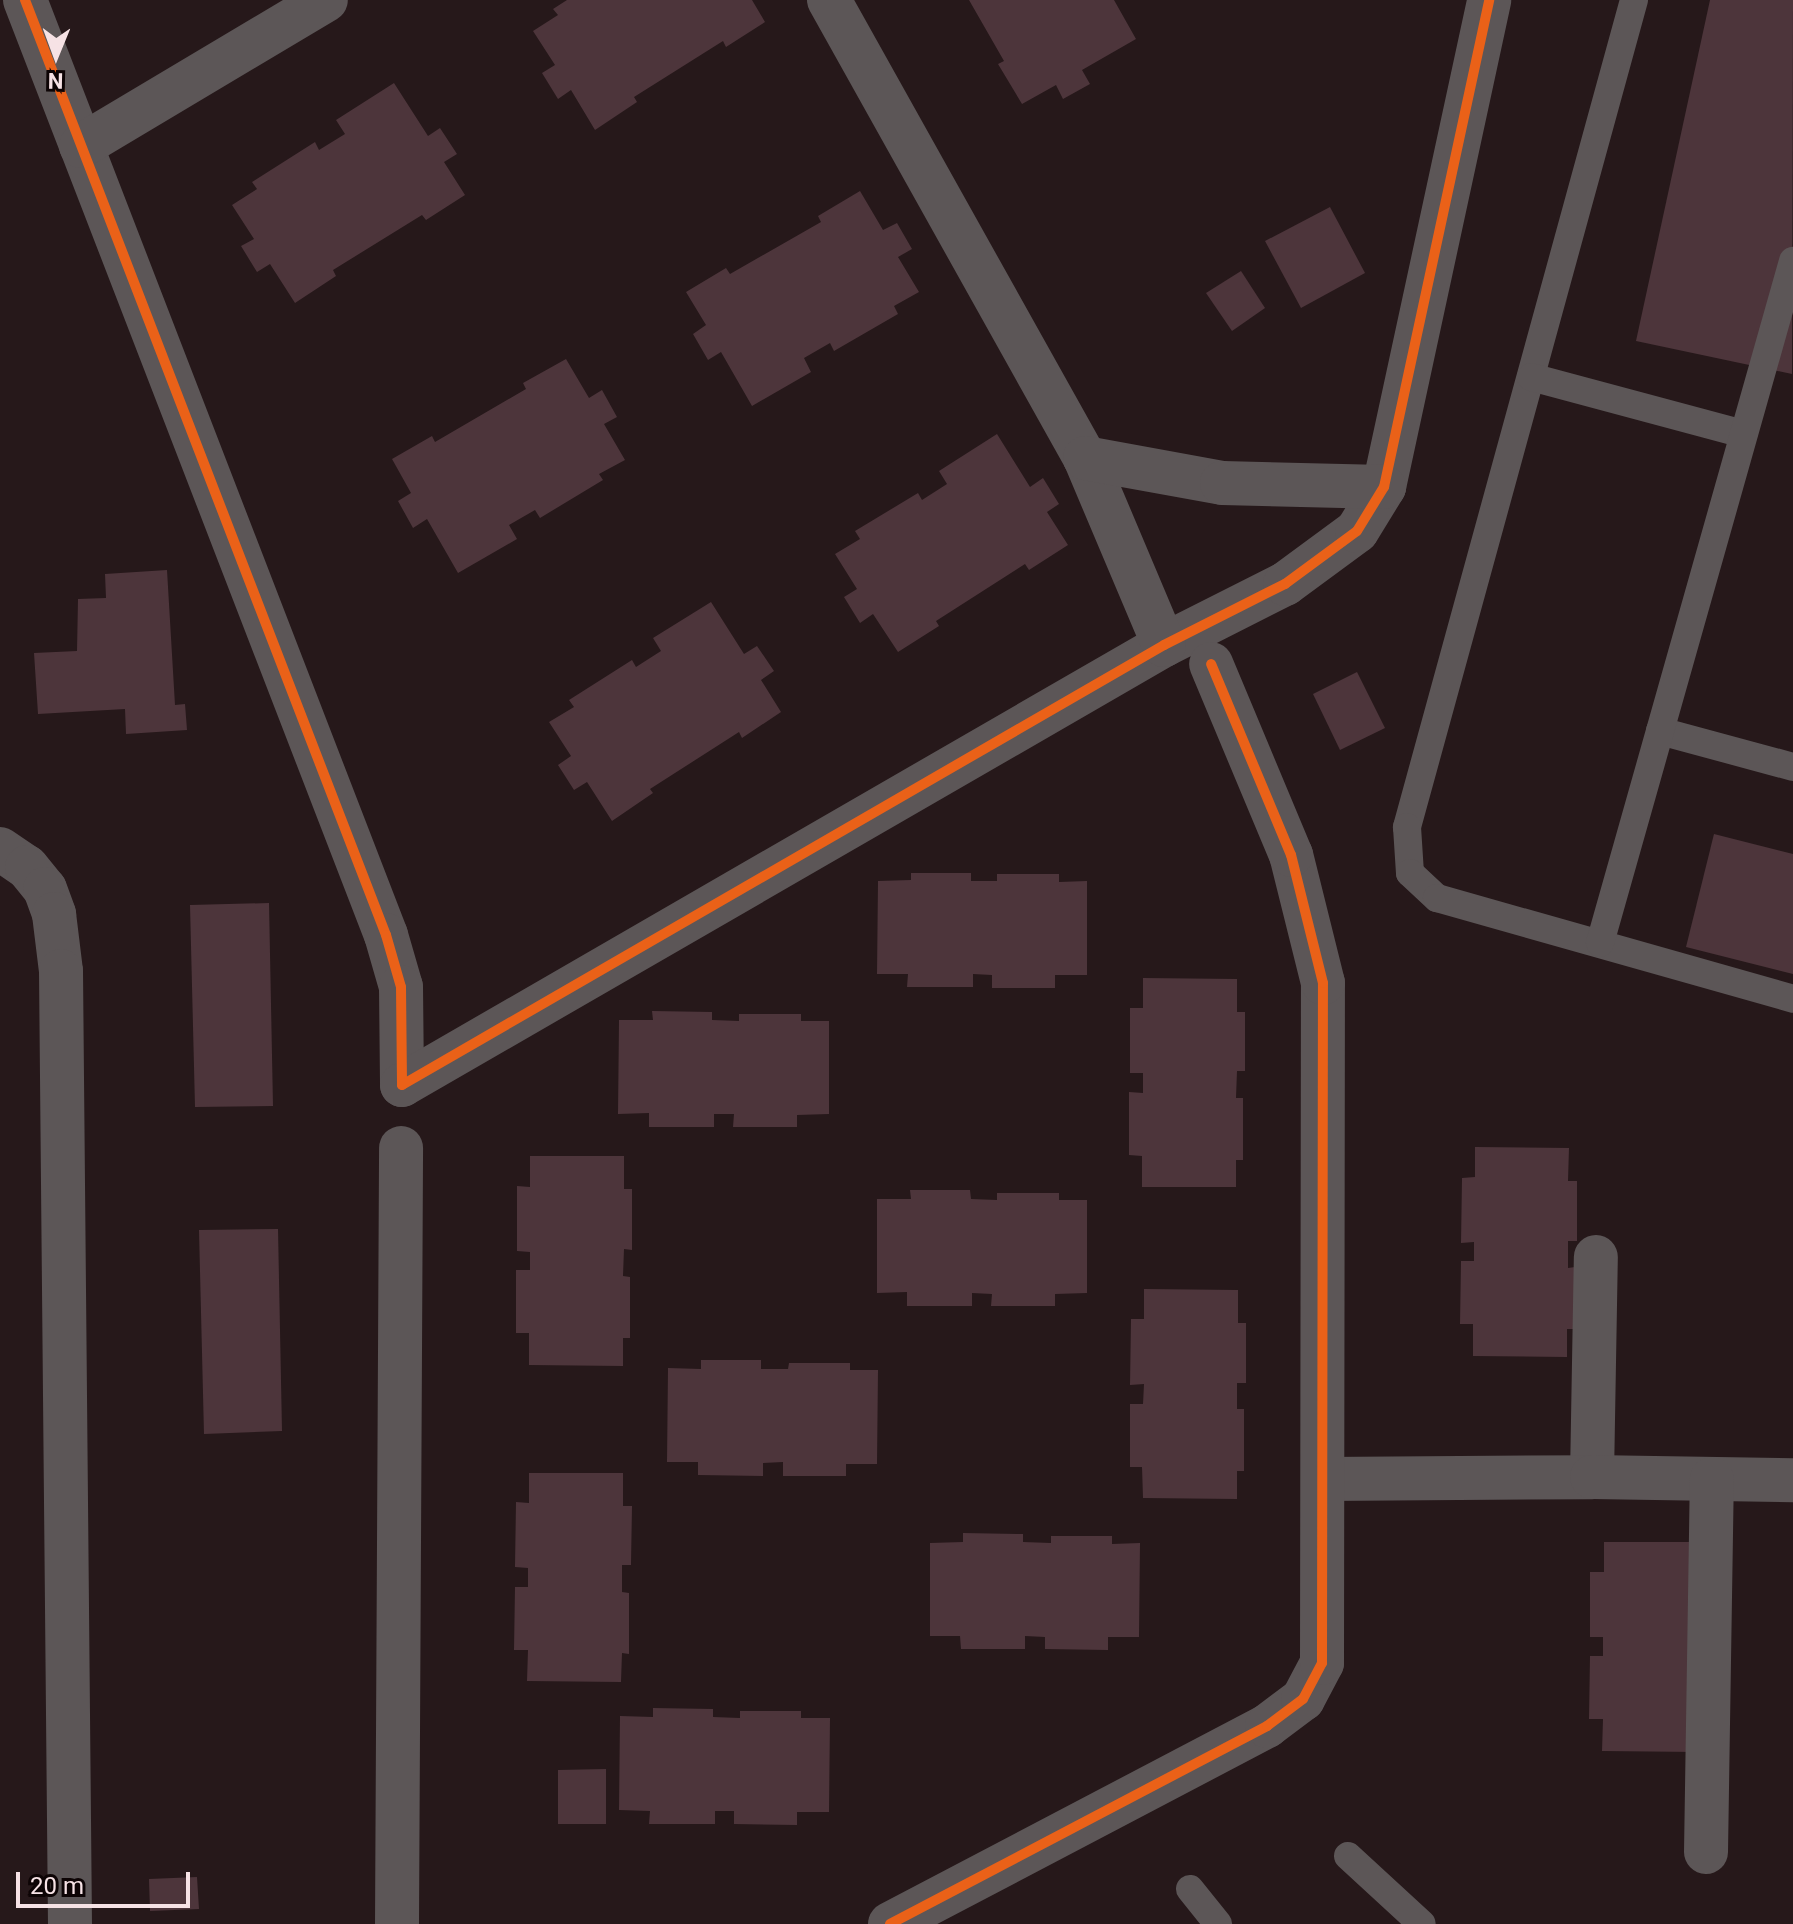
<!DOCTYPE html>
<style>
body{margin:0}
#map{position:relative;width:1793px;height:1924px;overflow:hidden;background:#26181a;font-family:Roboto,sans-serif}
div>[style]{position:absolute}
[style*='--x']{left:calc(var(--x)*1px);top:calc(var(--y)*1px);width:calc(var(--w)*1px);rotate:calc(var(--a)*1deg)}
.building>*{inset:0;background:#4d353b}
.lane>*{height:28px;margin:-14px;padding:0 14px;transform-origin:14px;border-radius:14px;background:#5c5657}
.street>*{height:44px;margin:-22px;padding:0 22px;transform-origin:22px;border-radius:22px;background:#5c5657}
.cycleway>*{height:10px;margin:-5px;padding:0 5px;transform-origin:5px;border-radius:5px;background:#ea6118}
span{translate:-50% -50%;white-space:nowrap;text-align:center;line-height:1.15;-webkit-text-stroke:8px #0d0405;paint-order:stroke}
.north{position:absolute;left:16px;top:16px;width:80px;height:80px;-webkit-text-stroke:6px #0d0405;paint-order:stroke;rotate:181deg;font-size:22px;font-weight:700;line-height:32px;text-align:center;color:#f6e2e5}
.north::after{content:'';display:block;margin:auto;width:28px;height:36px;background:#f6e2e5;clip-path:polygon(50% 0,100% 100%,50% 72%,0 100%)}
.scale{position:absolute;left:16px;top:1872px;width:174px;height:36px;box-sizing:border-box;border:4px solid #f6e2e5;border-top:0;padding-left:10px;font-size:24px;line-height:28px;white-space:nowrap;color:#f6e2e5;-webkit-text-stroke:6px #0d0405;paint-order:stroke}
</style>
<div id="map">
<div class="building">
<div style="clip-path:polygon(567px 0,752px 0,765px 22px,726px 47px,723px 41px,634px 97px,637px 102px,595px 130px,571px 90px,558px 99px,542px 73px,555px 65px,533px 31px,558px 15px,553px 9px)"></div>
<div style="clip-path:polygon(969px 0,1114px 0,1136px 39px,1082px 70px,1090px 84px,1063px 99px,1056px 85px,1022px 104px,998px 64px,1004px 61px)"></div>
<div style="clip-path:polygon(1710px 0,1793px 0,1792px 374px,1636px 341px)"></div>
<div style="clip-path:polygon(394px 83px,428px 136px,440px 128px,457px 154px,444px 162px,465px 195px,426px 220px,422px 215px,333px 270px,336px 276px,295px 303px,270px 264px,257px 272px,241px 246px,254px 239px,232px 205px,257px 189px,252px 182px,315px 142px,319px 150px,345px 134px,336px 120px)"></div>
<div style="clip-path:polygon(860px 191px,883px 230px,897px 223px,912px 249px,898px 257px,919px 292px,894px 306px,898px 314px,834px 351px,830px 343px,804px 358px,811px 372px,752px 406px,721px 352px,708px 360px,693px 334px,706px 325px,686px 292px,726px 268px,730px 274px,821px 222px,818px 216px)"></div>
<div style="clip-path:polygon(1330px 207px,1365px 273px,1301px 308px,1265px 241px)"></div>
<div style="clip-path:polygon(1241px 271px,1265px 308px,1232px 331px,1206px 293px)"></div>
<div style="clip-path:polygon(566px 359px,589px 398px,602px 390px,617px 417px,604px 424px,625px 460px,599px 474px,603px 480px,540px 518px,535px 510px,509px 525px,517px 539px,458px 573px,427px 519px,413px 528px,398px 501px,411px 493px,392px 459px,432px 436px,435px 442px,526px 389px,523px 383px)"></div>
<div style="clip-path:polygon(997px 434px,1030px 487px,1043px 478px,1059px 504px,1047px 512px,1068px 545px,1029px 570px,1025px 564px,936px 621px,939px 626px,898px 652px,873px 614px,860px 623px,844px 597px,857px 589px,835px 554px,860px 539px,855px 531px,918px 493px,922px 500px,947px 484px,939px 471px)"></div>
<div style="clip-path:polygon(167px 570px,175px 705px,185px 704px,187px 730px,126px 734px,125px 709px,38px 714px,34px 653px,77px 651px,78px 599px,106px 598px,105px 574px)"></div>
<div style="clip-path:polygon(711px 602px,744px 654px,757px 646px,774px 671px,761px 680px,781px 712px,742px 738px,739px 732px,650px 789px,653px 793px,612px 821px,587px 782px,574px 790px,558px 765px,571px 756px,549px 722px,574px 707px,569px 700px,632px 660px,636px 667px,661px 651px,653px 638px)"></div>
<div style="clip-path:polygon(1357px 672px,1385px 728px,1340px 750px,1313px 694px)"></div>
<div style="clip-path:polygon(1714px 834px,1793px 854px,1793px 974px,1686px 947px)"></div>
<div style="clip-path:polygon(911px 873px,971px 873px,971px 881px,997px 881px,997px 874px,1059px 874px,1059px 882px,1087px 881px,1087px 975px,1055px 975px,1055px 988px,992px 988px,992px 975px,973px 974px,973px 987px,907px 987px,908px 974px,877px 974px,878px 881px,911px 880px)"></div>
<div style="clip-path:polygon(269px 903px,273px 1106px,195px 1107px,190px 905px)"></div>
<div style="clip-path:polygon(1143px 978px,1237px 979px,1237px 1012px,1245px 1012px,1245px 1071px,1237px 1071px,1236px 1098px,1243px 1098px,1243px 1160px,1236px 1160px,1236px 1187px,1142px 1187px,1142px 1156px,1129px 1155px,1129px 1092px,1143px 1093px,1143px 1073px,1130px 1073px,1130px 1008px,1143px 1008px)"></div>
<div style="clip-path:polygon(652px 1011px,712px 1012px,712px 1020px,739px 1021px,739px 1014px,801px 1014px,801px 1021px,829px 1021px,829px 1114px,797px 1115px,797px 1127px,733px 1127px,734px 1114px,714px 1114px,714px 1127px,649px 1127px,649px 1113px,618px 1114px,619px 1020px,653px 1020px)"></div>
<div style="clip-path:polygon(1475px 1147px,1569px 1148px,1568px 1181px,1577px 1181px,1577px 1241px,1568px 1241px,1568px 1268px,1575px 1267px,1574px 1329px,1567px 1329px,1567px 1357px,1473px 1356px,1473px 1324px,1460px 1324px,1461px 1261px,1474px 1261px,1474px 1242px,1461px 1243px,1462px 1178px,1475px 1177px)"></div>
<div style="clip-path:polygon(530px 1156px,624px 1156px,624px 1189px,632px 1189px,632px 1250px,624px 1249px,623px 1276px,630px 1277px,630px 1338px,623px 1338px,623px 1366px,529px 1365px,529px 1333px,516px 1333px,516px 1270px,530px 1270px,530px 1252px,517px 1251px,517px 1186px,530px 1187px)"></div>
<div style="clip-path:polygon(910px 1190px,970px 1190px,971px 1199px,997px 1200px,997px 1193px,1059px 1193px,1059px 1200px,1087px 1200px,1087px 1293px,1055px 1294px,1055px 1306px,991px 1306px,992px 1294px,972px 1293px,972px 1306px,907px 1306px,907px 1292px,877px 1293px,877px 1199px,911px 1199px)"></div>
<div style="clip-path:polygon(278px 1229px,282px 1431px,204px 1434px,199px 1230px)"></div>
<div style="clip-path:polygon(1144px 1289px,1238px 1290px,1238px 1323px,1246px 1323px,1246px 1383px,1237px 1383px,1237px 1409px,1244px 1409px,1244px 1471px,1237px 1471px,1237px 1499px,1143px 1498px,1142px 1467px,1130px 1467px,1130px 1404px,1143px 1404px,1144px 1384px,1130px 1385px,1131px 1319px,1144px 1319px)"></div>
<div style="clip-path:polygon(701px 1360px,761px 1360px,761px 1369px,788px 1369px,789px 1363px,850px 1363px,850px 1370px,878px 1370px,877px 1464px,846px 1464px,846px 1476px,783px 1476px,783px 1462px,763px 1463px,763px 1476px,698px 1475px,698px 1462px,667px 1462px,668px 1368px,701px 1369px)"></div>
<div style="clip-path:polygon(529px 1473px,623px 1473px,623px 1506px,632px 1506px,631px 1565px,622px 1565px,622px 1592px,629px 1593px,629px 1654px,622px 1653px,621px 1682px,527px 1681px,528px 1650px,514px 1650px,515px 1587px,528px 1587px,528px 1568px,515px 1567px,516px 1502px,529px 1503px)"></div>
<div style="clip-path:polygon(963px 1533px,1023px 1534px,1023px 1542px,1051px 1543px,1051px 1536px,1112px 1536px,1112px 1544px,1140px 1543px,1139px 1637px,1108px 1637px,1108px 1650px,1045px 1649px,1045px 1637px,1025px 1636px,1025px 1649px,961px 1649px,960px 1636px,930px 1636px,930px 1543px,963px 1542px)"></div>
<div style="clip-path:polygon(1604px 1542px,1698px 1542px,1697px 1752px,1602px 1751px,1603px 1719px,1589px 1719px,1590px 1656px,1603px 1656px,1603px 1637px,1590px 1637px,1590px 1572px,1604px 1572px)"></div>
<div style="clip-path:polygon(653px 1708px,713px 1709px,713px 1717px,740px 1718px,740px 1711px,801px 1711px,801px 1718px,830px 1718px,829px 1812px,797px 1812px,797px 1825px,734px 1824px,734px 1811px,715px 1811px,715px 1824px,649px 1824px,650px 1811px,619px 1810px,620px 1716px,653px 1717px)"></div>
<div style="clip-path:polygon(606px 1769px,606px 1824px,558px 1824px,558px 1770px)"></div>
<div style="clip-path:polygon(197px 1877px,199px 1909px,150px 1911px,149px 1879px)"></div>
</div>
<div class="lane">
<div style="--x:1634;--y:0;--w:858;--a:105.35"></div>
<div style="--x:1407;--y:827;--w:46;--a:86.3"></div>
<div style="--x:1410;--y:873;--w:37;--a:43"></div>
<div style="--x:1437;--y:898;--w:370;--a:15.8"></div>
<div style="--x:1531;--y:377;--w:220;--a:15"></div>
<div style="--x:1660;--y:731;--w:138;--a:15.1"></div>
<div style="--x:1600;--y:943;--w:709;--a:-74.2"></div>
<div style="--x:1348;--y:1856;--w:100;--a:42.6"></div>
<div style="--x:1190;--y:1889;--w:45;--a:51.3"></div>
</div>
<div class="street">
<div style="--x:25;--y:0;--w:1002;--a:68.89"></div>
<div style="--x:386;--y:935;--w:54;--a:73.9"></div>
<div style="--x:401;--y:987;--w:98;--a:89.4"></div>
<div style="--x:402;--y:1085;--w:880;--a:-30"></div>
<div style="--x:1164;--y:645;--w:136;--a:-26.8"></div>
<div style="--x:1285;--y:584;--w:89;--a:-36.4"></div>
<div style="--x:1357;--y:531;--w:52;--a:-58.5"></div>
<div style="--x:1384;--y:487;--w:498;--a:-77.8"></div>
<div style="--x:829;--y:0;--w:525;--a:60.8"></div>
<div style="--x:1085;--y:458;--w:203;--a:67.1"></div>
<div style="--x:81;--y:146;--w:285;--a:-30.8"></div>
<div style="--x:1085;--y:458;--w:139;--a:10.3"></div>
<div style="--x:1222;--y:483;--w:162;--a:1.4"></div>
<div style="--x:0;--y:849;--w:32;--a:34"></div>
<div style="--x:27;--y:867;--w:28;--a:51"></div>
<div style="--x:45;--y:889;--w:27;--a:70"></div>
<div style="--x:54;--y:914;--w:57;--a:83"></div>
<div style="--x:61;--y:971;--w:953;--a:89.46"></div>
<div style="--x:1592;--y:1477;--w:220;--a:-89"></div>
<div style="--x:1325;--y:1479;--w:267;--a:-0.4"></div>
<div style="--x:1592;--y:1477;--w:201;--a:0.9"></div>
<div style="--x:1706;--y:1852;--w:373;--a:-89.1"></div>
<div style="--x:397;--y:1924;--w:776;--a:-89.7"></div>
<div style="--x:890;--y:1924;--w:426;--a:-27.7"></div>
<div style="--x:1267;--y:1726;--w:45;--a:-36.9"></div>
<div style="--x:1303;--y:1699;--w:41;--a:-62.2"></div>
<div style="--x:1322;--y:1663;--w:680;--a:-89.92"></div>
<div style="--x:1323;--y:983;--w:132;--a:-104"></div>
<div style="--x:1291;--y:855;--w:207;--a:-112.7"></div>
</div>
<div class="cycleway">
<div style="--x:25;--y:0;--w:1002;--a:68.89"></div>
<div style="--x:386;--y:935;--w:54;--a:73.9"></div>
<div style="--x:401;--y:987;--w:98;--a:89.4"></div>
<div style="--x:402;--y:1085;--w:880;--a:-30"></div>
<div style="--x:1164;--y:645;--w:136;--a:-26.8"></div>
<div style="--x:1285;--y:584;--w:89;--a:-36.4"></div>
<div style="--x:1357;--y:531;--w:52;--a:-58.5"></div>
<div style="--x:1384;--y:487;--w:498;--a:-77.8"></div>
<div style="--x:890;--y:1924;--w:426;--a:-27.7"></div>
<div style="--x:1267;--y:1726;--w:45;--a:-36.9"></div>
<div style="--x:1303;--y:1699;--w:41;--a:-62.2"></div>
<div style="--x:1322;--y:1663;--w:680;--a:-89.92"></div>
<div style="--x:1323;--y:983;--w:132;--a:-104"></div>
<div style="--x:1291;--y:855;--w:207;--a:-112.7"></div>
</div>
<div class="north">N</div>
<div class="scale">20 m</div>
</div>
